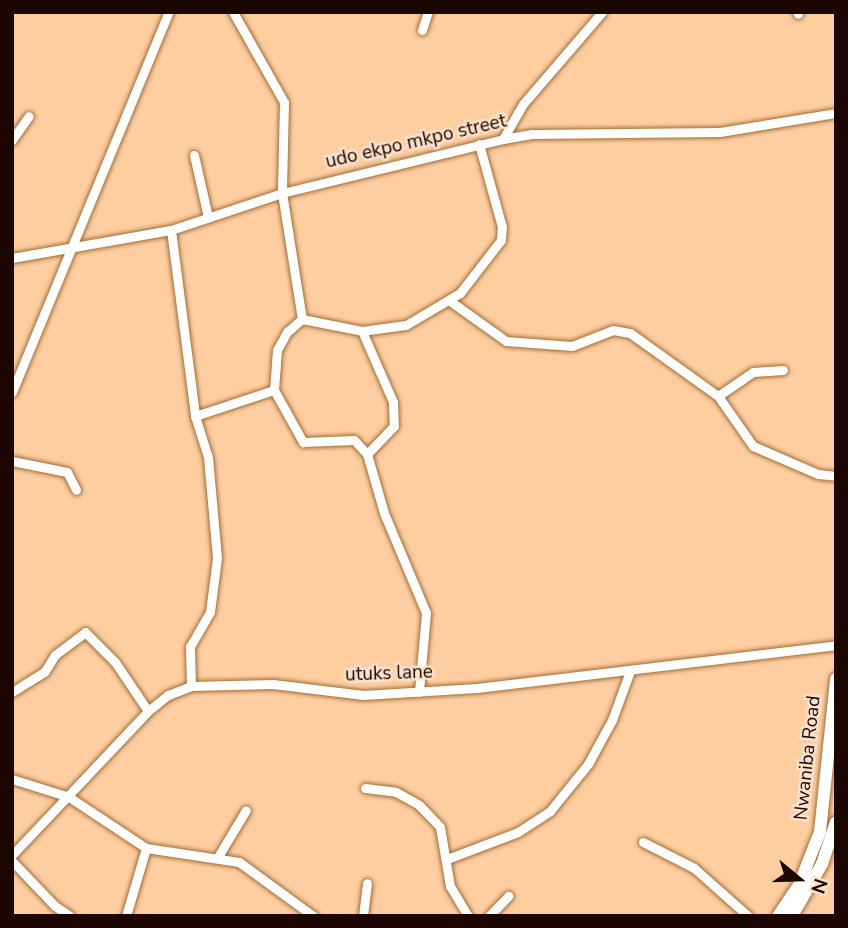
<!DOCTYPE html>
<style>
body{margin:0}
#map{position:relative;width:848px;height:928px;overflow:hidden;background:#fecea1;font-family:"Nunito Sans",sans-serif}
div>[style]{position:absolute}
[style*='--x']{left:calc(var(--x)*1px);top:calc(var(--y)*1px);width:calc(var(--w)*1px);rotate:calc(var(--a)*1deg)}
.roads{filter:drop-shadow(0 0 2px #a36c34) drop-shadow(0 0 2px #a36c34)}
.street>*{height:9px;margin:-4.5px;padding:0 4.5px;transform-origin:4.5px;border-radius:4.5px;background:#fff}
.secondary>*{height:12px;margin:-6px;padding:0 6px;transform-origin:6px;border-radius:6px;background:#fff}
span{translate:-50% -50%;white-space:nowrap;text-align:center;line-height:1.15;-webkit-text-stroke:5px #f9e1cb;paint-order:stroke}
.street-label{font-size:19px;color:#1c0700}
.frame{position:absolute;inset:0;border:14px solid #1c0700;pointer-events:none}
.north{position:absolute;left:764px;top:844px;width:70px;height:70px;-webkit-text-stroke:5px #f9e1cb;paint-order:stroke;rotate:109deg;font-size:19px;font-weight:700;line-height:28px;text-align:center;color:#1c0700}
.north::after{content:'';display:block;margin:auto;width:24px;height:32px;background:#1c0700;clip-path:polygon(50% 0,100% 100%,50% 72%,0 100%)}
</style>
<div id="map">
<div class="roads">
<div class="street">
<div style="--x:233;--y:12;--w:103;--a:60.5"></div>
<div style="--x:284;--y:102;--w:91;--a:91.3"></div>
<div style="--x:282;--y:193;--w:128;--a:81"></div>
<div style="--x:797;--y:12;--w:2;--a:63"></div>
<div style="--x:422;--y:30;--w:19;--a:-72"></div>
<div style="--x:503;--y:139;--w:40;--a:-60.3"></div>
<div style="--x:523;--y:104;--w:121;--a:-49.3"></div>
<div style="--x:12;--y:140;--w:29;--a:-55"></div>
<div style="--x:194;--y:155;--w:64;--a:77.3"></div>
<div style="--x:171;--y:230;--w:188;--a:82.6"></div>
<div style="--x:195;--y:416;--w:43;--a:72.4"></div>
<div style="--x:208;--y:457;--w:101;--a:84.9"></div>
<div style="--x:217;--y:558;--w:54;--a:97.4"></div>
<div style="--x:210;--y:612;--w:39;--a:120"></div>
<div style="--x:190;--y:646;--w:40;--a:88.6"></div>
<div style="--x:12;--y:258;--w:161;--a:-10"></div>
<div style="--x:171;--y:230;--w:117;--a:-18.4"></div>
<div style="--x:282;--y:193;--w:228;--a:-13.7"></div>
<div style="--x:503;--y:139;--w:29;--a:-10"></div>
<div style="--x:532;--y:134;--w:188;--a:-0.6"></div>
<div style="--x:720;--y:132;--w:118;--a:-9.3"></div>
<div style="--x:450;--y:301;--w:69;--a:35.5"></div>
<div style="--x:506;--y:341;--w:66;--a:4.3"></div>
<div style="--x:572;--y:346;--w:44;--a:-21.3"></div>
<div style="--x:613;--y:330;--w:17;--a:10"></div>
<div style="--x:630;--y:333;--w:108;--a:35.6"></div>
<div style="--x:718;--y:396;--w:61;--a:55"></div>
<div style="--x:753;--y:446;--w:71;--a:23.3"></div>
<div style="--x:818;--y:474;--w:18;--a:6"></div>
<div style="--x:302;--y:319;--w:61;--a:11.3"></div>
<div style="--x:362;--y:331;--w:44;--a:-7.8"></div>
<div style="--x:406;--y:325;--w:63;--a:-30.7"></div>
<div style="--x:460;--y:293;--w:67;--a:-52.3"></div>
<div style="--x:501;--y:240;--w:13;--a:-86"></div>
<div style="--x:502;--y:227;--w:86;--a:-105.5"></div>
<div style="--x:362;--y:331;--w:77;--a:66.4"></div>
<div style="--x:393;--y:402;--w:24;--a:88"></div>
<div style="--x:394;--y:426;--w:39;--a:134"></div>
<div style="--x:274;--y:390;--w:60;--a:60.9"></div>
<div style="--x:303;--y:442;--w:51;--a:-2.2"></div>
<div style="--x:354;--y:440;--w:19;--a:47"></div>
<div style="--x:367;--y:454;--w:61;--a:73.9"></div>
<div style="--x:384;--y:513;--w:108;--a:67.2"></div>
<div style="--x:426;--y:613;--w:79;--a:95.1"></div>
<div style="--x:12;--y:392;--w:411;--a:-67.6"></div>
<div style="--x:718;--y:396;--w:42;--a:-34.4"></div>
<div style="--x:753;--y:372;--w:30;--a:-4"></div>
<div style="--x:195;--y:416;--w:83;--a:-18.2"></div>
<div style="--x:274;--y:390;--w:40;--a:-85.7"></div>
<div style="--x:277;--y:350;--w:21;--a:-61"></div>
<div style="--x:287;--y:332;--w:20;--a:-41"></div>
<div style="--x:12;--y:461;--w:56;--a:11.3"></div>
<div style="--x:67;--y:472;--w:20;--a:63"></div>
<div style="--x:12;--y:692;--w:39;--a:-32"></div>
<div style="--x:45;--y:671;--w:19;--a:-58"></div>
<div style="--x:55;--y:655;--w:38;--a:-37"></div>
<div style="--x:85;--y:632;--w:42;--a:45"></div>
<div style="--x:115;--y:662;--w:59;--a:56"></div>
<div style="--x:12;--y:779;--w:60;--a:17.5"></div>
<div style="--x:69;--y:797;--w:92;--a:33.5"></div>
<div style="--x:146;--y:848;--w:94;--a:8.6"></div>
<div style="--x:239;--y:862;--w:92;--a:36.1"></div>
<div style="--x:365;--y:788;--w:31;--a:7"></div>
<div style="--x:396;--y:792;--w:26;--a:29"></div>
<div style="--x:419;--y:805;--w:30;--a:46"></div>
<div style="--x:440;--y:827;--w:60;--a:80.4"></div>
<div style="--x:450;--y:886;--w:35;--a:59"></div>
<div style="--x:643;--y:842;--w:57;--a:27"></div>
<div style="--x:694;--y:868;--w:72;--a:41.6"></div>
<div style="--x:12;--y:855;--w:198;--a:-46.6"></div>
<div style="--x:148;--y:711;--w:26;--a:-39"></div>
<div style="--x:168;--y:695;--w:25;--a:-21"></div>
<div style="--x:191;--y:686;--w:82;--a:-1.4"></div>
<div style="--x:273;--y:684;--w:91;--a:7"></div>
<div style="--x:363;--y:695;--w:114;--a:-3.5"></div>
<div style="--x:477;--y:688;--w:362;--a:-6.8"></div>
<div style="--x:219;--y:855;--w:52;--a:-59"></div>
<div style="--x:447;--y:859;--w:76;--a:-20.8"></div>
<div style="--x:518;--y:832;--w:38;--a:-33"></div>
<div style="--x:550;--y:811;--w:60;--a:-51"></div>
<div style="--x:588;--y:764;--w:50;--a:-61.4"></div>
<div style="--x:612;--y:720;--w:52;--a:-69.8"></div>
<div style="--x:12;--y:861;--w:62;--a:46.3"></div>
<div style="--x:55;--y:906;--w:18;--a:34"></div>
<div style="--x:126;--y:916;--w:71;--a:-73.6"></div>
<div style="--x:363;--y:916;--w:33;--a:-83"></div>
<div style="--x:489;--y:916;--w:28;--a:-46"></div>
</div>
<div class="secondary">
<div style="--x:778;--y:916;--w:37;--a:-56"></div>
<div style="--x:799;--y:885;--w:57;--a:-68.4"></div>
<div style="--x:820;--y:832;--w:154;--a:-84"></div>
<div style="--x:792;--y:916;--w:60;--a:-60"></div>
<div style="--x:822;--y:864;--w:44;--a:-71.6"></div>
</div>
</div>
<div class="street-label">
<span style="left:416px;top:142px;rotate:-13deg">udo ekpo mkpo street</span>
<span style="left:389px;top:674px;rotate:-2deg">utuks lane</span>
<span style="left:808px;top:758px;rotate:-84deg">Nwaniba Road</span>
</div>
<div class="frame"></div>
<div class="north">N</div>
</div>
